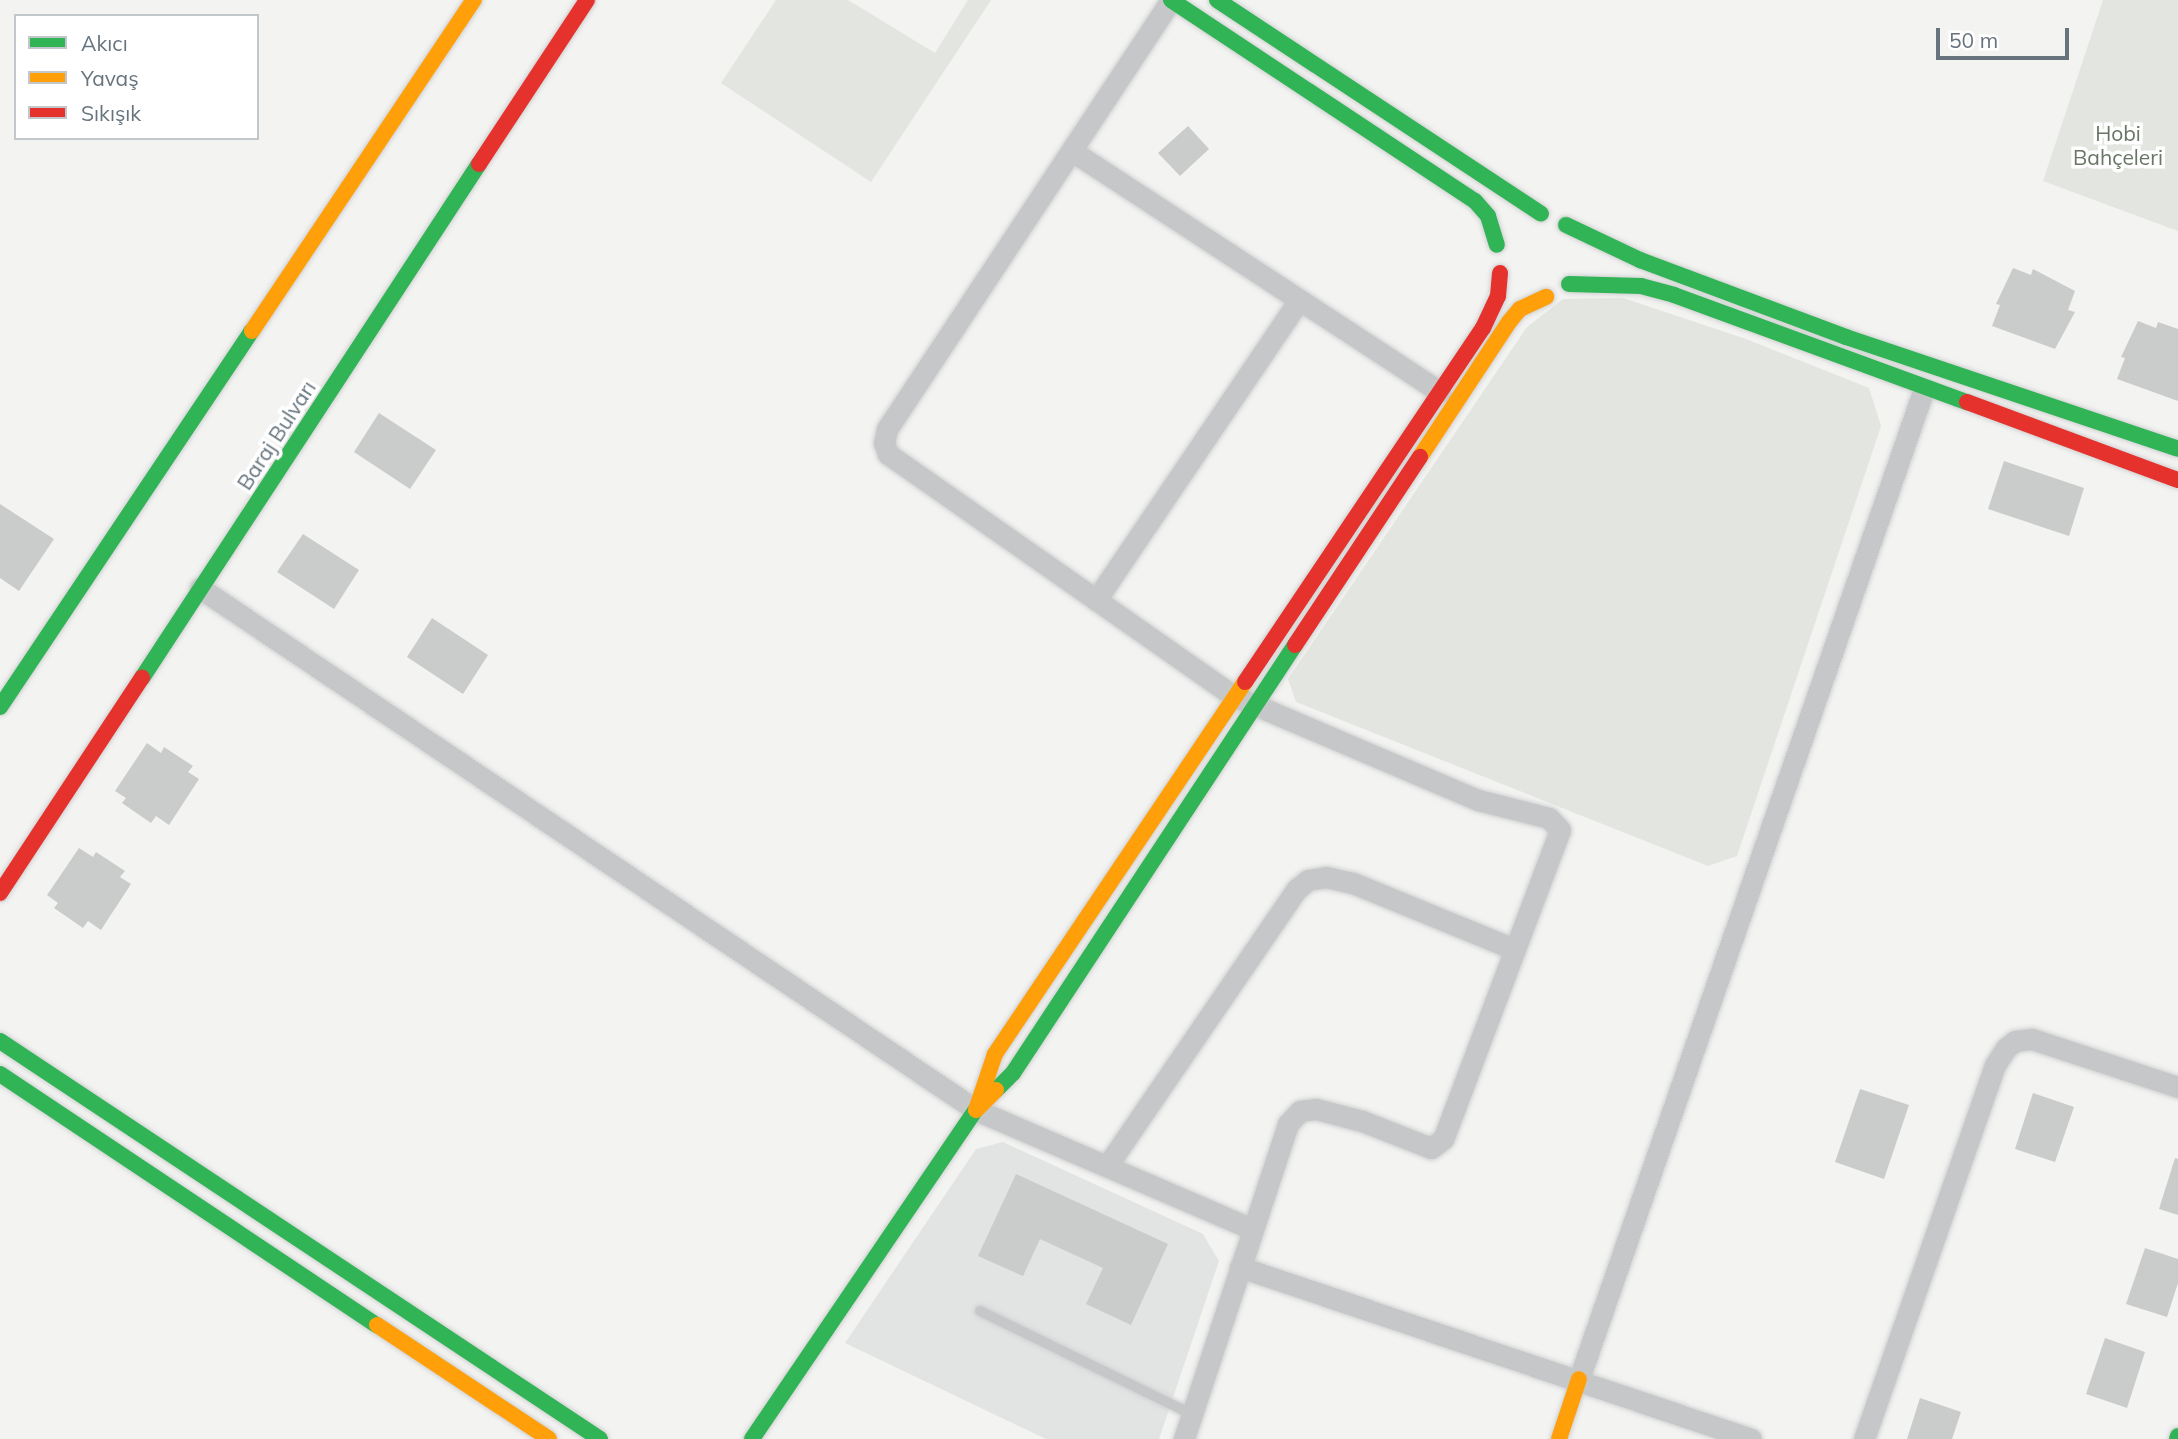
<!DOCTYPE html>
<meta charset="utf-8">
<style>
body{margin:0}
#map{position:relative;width:2178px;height:1439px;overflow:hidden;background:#f3f3f2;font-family:Mulish,sans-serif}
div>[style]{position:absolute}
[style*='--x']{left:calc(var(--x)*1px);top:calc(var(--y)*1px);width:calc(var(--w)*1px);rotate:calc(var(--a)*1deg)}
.built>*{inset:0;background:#e2e3e3}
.green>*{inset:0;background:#e2e5e0}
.building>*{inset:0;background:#cacbcb}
.roads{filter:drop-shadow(0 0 2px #d0d1d1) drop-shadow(0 0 2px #d0d1d1)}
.lane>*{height:10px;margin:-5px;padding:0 5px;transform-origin:5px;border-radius:5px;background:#c6c7c8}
.street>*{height:21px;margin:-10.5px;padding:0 10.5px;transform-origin:10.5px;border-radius:10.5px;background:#c6c7c8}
.fast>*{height:16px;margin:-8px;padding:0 8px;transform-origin:8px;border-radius:8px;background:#30b455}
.slow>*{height:16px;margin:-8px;padding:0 8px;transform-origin:8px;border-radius:8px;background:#ff9f0a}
.jam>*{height:16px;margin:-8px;padding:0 8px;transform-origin:8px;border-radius:8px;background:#e5322d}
span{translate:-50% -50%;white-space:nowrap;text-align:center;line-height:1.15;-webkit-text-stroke:7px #fff;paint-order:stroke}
.park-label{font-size:21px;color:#687665}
.street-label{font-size:21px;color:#67747e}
.legend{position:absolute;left:14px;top:14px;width:245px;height:126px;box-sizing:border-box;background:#fff;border:2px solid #c2c7cb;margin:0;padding:9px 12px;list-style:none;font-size:21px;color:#67747e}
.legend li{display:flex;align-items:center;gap:14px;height:35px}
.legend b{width:35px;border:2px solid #c2c7cb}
.scale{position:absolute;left:1936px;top:28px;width:133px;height:32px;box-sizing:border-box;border:4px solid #67747e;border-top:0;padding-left:9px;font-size:21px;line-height:24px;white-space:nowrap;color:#67747e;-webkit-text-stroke:5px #fff;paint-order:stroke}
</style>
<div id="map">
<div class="built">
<div style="clip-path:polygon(1003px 1142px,1203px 1234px,1219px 1261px,1159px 1439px,1046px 1439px,845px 1343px,976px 1149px)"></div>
</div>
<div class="green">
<div style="clip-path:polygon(776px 0,848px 0,935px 53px,968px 0,991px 0,871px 182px,721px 83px)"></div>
<div style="clip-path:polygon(2103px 0,2178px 0,2178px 231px,2043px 181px)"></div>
<div style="clip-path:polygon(1623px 298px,1746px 339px,1869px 388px,1881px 426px,1737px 856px,1708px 866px,1296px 702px,1288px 679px,1527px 327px,1563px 299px)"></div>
</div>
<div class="building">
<div style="clip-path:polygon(1188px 126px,1209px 149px,1180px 176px,1158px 153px)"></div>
<div style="clip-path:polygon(2013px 268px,2031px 275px,2033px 269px,2075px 291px,2068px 310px,2075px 312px,2055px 349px,1992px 326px,2000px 305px,1996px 304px)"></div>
<div style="clip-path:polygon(2138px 321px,2156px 328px,2158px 322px,2178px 329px,2178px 401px,2117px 379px,2125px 358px,2121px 357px)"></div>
<div style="clip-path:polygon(379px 413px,436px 450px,410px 489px,354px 452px)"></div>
<div style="clip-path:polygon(2004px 461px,2084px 488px,2069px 536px,1988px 509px)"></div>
<div style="clip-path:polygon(0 504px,54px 539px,19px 591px,0 578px)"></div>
<div style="clip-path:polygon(303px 534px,359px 570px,334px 609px,277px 572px)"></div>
<div style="clip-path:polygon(432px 618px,488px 655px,463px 694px,407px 657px)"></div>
<div style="clip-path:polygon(147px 743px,161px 753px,164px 747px,193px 766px,188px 772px,199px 779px,169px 825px,156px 816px,151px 823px,122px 803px,126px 798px,115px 791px)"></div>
<div style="clip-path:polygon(79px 848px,93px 857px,96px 852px,125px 871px,120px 877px,131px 884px,101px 930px,88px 921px,83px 928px,54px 908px,58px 903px,47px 895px)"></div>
<div style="clip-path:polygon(1860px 1089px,1909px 1105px,1884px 1179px,1835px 1162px)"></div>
<div style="clip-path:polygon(2033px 1093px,2074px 1107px,2055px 1162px,2015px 1149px)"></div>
<div style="clip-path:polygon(2175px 1158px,2178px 1159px,2178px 1215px,2159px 1209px)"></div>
<div style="clip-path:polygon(1016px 1174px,1168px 1244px,1131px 1325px,1086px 1304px,1103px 1268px,1040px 1239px,1023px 1276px,978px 1256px)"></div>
<div style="clip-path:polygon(2145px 1248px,2178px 1259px,2178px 1283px,2167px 1317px,2126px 1304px)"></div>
<div style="clip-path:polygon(2105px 1338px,2145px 1352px,2127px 1408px,2086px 1394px)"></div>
<div style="clip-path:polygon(1920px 1398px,1961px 1412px,1952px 1439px,1907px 1439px)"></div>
</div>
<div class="roads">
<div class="lane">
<div style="--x:980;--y:1311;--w:237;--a:26"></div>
</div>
<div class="street">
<div style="--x:1171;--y:0;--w:514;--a:123.5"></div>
<div style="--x:887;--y:429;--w:14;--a:102"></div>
<div style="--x:884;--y:443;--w:12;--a:70"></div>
<div style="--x:888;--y:454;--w:422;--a:35"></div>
<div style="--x:1234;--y:696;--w:265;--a:23.1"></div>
<div style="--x:1478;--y:800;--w:73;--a:14.2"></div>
<div style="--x:1549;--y:818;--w:16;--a:47"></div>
<div style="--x:1560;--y:830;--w:330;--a:110.7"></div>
<div style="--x:1443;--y:1139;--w:15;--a:143"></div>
<div style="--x:1431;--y:1148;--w:74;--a:-158.6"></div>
<div style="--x:1362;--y:1121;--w:48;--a:-165.4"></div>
<div style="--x:1316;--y:1109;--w:16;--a:173"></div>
<div style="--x:1300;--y:1111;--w:18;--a:133"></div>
<div style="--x:1288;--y:1124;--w:332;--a:108.3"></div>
<div style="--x:1072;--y:151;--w:440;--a:33.2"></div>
<div style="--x:200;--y:588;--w:935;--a:33.93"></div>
<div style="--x:976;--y:1110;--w:301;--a:23.3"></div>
<div style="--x:1096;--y:600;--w:362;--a:-55.9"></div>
<div style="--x:1107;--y:1166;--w:336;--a:-55.6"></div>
<div style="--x:1297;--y:889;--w:14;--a:-39"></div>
<div style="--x:1308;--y:880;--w:18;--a:-9"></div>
<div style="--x:1326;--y:877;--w:28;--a:13"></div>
<div style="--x:1353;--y:883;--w:174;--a:22.3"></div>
<div style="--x:1240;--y:1267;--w:539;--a:18.6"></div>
<div style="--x:1579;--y:1379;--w:1048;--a:-70.79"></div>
<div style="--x:1864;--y:1439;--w:396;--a:-70.7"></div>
<div style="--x:1995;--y:1065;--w:20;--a:-57"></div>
<div style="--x:2006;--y:1048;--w:11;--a:-38"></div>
<div style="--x:2015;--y:1041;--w:17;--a:-7"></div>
<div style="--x:2032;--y:1039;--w:154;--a:18.2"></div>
</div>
<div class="fast">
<div style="--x:1171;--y:0;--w:364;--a:33.5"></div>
<div style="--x:1475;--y:201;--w:20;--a:49"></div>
<div style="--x:1488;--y:216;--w:30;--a:73"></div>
<div style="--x:1217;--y:0;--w:388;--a:33.4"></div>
<div style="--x:1566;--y:225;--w:82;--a:25.3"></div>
<div style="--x:1640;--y:260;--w:220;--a:20.5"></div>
<div style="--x:1846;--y:337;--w:350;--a:18.6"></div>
<div style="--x:1569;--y:284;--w:72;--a:1.6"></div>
<div style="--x:1641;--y:286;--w:34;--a:15"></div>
<div style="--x:1674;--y:295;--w:312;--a:20.1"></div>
<div style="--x:142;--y:678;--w:615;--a:-56.75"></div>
<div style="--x:0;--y:707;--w:453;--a:-56.2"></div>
<div style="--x:0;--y:1041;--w:720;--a:33.56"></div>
<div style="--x:0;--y:1074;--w:453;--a:33.7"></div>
<div style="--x:996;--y:1090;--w:24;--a:-45"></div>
<div style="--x:1013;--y:1073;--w:513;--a:-56.62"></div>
<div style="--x:752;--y:1439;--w:398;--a:-55.8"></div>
<div style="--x:2177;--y:1439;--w:3;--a:-72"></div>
</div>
<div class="slow">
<div style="--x:252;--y:331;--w:399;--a:-56.2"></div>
<div style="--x:1420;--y:457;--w:162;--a:-56.6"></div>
<div style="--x:1509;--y:322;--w:17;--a:-50"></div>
<div style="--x:1520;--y:309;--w:29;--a:-25"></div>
<div style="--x:996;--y:1090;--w:28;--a:135"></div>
<div style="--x:976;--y:1110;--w:59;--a:-71.3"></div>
<div style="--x:995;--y:1054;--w:448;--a:-56.1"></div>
<div style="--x:377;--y:1325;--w:206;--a:33.5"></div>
<div style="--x:1559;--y:1439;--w:63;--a:-71.6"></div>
</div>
<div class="jam">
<div style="--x:479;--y:164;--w:196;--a:-56.6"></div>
<div style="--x:1967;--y:402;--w:225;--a:20.3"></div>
<div style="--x:1295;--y:645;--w:226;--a:-56.4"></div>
<div style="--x:1245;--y:682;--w:427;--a:-56.1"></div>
<div style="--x:1483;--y:328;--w:35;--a:-65"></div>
<div style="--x:1498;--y:296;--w:23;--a:-85"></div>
<div style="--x:0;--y:893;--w:258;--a:-56.6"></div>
</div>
</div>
<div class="park-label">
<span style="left:2118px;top:145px">Hobi<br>Bahçeleri</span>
</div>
<div class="street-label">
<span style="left:276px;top:435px;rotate:-57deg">Baraj Bulvarı</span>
</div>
<ul class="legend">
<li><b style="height:9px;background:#30b455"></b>Akıcı</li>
<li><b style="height:9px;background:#ff9f0a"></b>Yavaş</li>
<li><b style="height:9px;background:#e5322d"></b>Sıkışık</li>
</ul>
<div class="scale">50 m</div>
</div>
